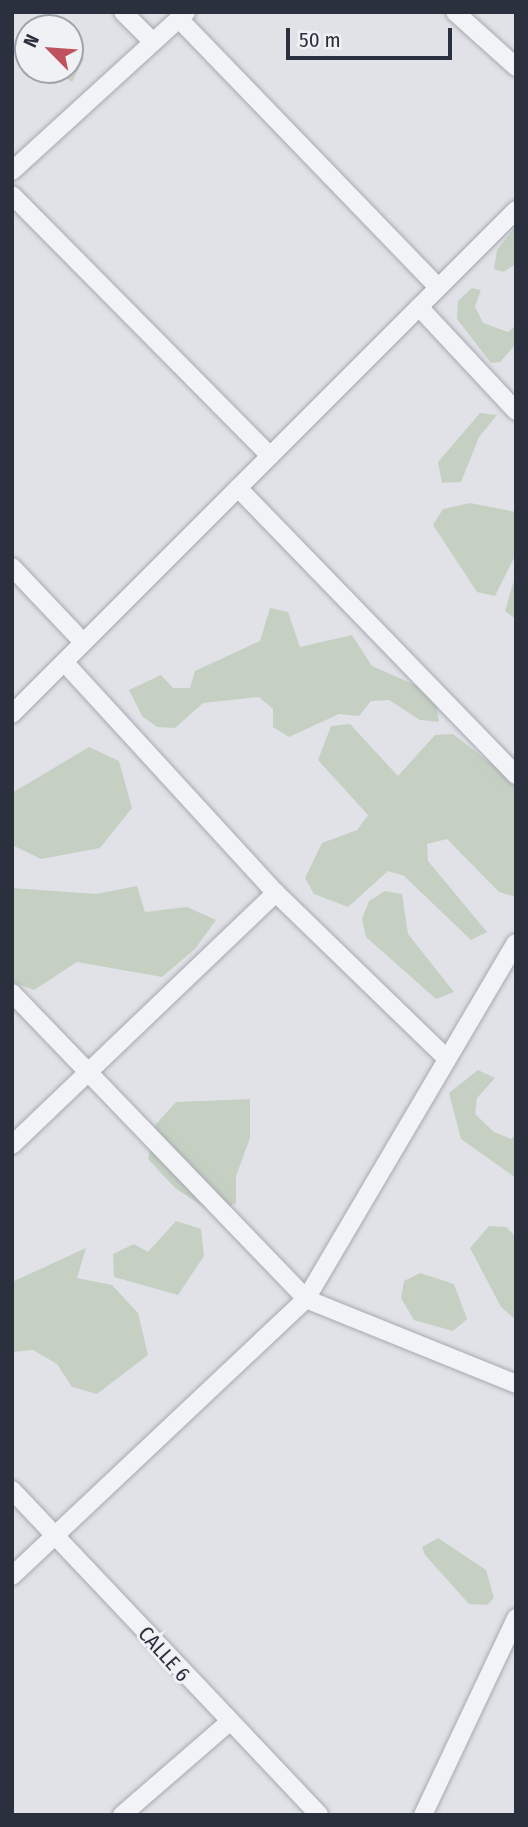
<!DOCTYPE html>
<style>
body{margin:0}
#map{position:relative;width:528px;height:1827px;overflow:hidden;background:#e0e2e7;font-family:"Fira Sans Condensed",sans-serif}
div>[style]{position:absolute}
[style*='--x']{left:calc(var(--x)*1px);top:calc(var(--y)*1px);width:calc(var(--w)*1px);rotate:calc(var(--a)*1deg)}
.green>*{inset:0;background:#c5d0c2}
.roads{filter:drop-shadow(0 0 2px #a6a9b1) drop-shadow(0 0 2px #a6a9b1)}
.street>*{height:18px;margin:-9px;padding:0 9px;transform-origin:9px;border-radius:9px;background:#f2f3f6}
span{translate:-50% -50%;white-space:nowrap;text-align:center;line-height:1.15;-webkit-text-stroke:6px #eff1f5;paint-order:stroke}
.street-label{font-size:21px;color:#2a303d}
.frame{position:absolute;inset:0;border:14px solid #2a303d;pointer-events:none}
.north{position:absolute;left:14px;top:14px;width:70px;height:70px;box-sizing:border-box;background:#eff1f5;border:2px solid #a0a4ab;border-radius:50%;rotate:295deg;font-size:19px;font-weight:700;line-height:28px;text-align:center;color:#2a303d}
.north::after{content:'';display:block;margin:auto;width:24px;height:32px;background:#bf525c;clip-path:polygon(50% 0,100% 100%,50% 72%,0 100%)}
.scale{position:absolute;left:286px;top:28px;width:166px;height:32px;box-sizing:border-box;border:4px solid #2a303d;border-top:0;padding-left:9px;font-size:21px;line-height:24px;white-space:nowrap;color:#2a303d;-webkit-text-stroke:5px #eff1f5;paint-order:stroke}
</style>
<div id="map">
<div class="green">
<div style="clip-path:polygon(70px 37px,84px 59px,72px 82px,53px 70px,70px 70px)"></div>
<div style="clip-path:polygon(516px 226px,516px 264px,503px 272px,494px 269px,497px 250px)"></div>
<div style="clip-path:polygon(472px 288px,481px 290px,475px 306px,483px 323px,508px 332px,516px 325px,516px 344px,500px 362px,491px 363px,457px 319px,458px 301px)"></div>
<div style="clip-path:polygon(480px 413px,497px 415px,479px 437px,461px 482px,442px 483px,438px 462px)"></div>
<div style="clip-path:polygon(470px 503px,516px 512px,516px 554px,495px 596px,477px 592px,433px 525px,443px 509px)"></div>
<div style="clip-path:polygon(516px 573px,516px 619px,505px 611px)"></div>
<div style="clip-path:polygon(270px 608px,288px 612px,300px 647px,352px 635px,372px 666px,424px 689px,436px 703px,439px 722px,420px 720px,389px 700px,371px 701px,359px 716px,339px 714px,289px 737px,273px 727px,273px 709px,259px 697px,203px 703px,175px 728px,157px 727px,142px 716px,129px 690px,161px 675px,173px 688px,190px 688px,195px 671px,260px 641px)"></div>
<div style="clip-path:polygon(350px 724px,398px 776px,435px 735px,453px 734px,516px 783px,516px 897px,499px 892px,447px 839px,427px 844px,428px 861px,487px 932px,471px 940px,404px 876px,388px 871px,348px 907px,314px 894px,305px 878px,322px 843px,357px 830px,368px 815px,318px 760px,331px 726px)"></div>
<div style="clip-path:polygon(89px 747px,119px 761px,132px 808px,100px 848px,41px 859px,12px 845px,12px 793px)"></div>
<div style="clip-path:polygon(137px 886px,145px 912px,187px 907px,216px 920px,195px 949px,162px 977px,77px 962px,34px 990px,12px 982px,12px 888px,96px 894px)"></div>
<div style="clip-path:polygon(385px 891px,402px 894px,408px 934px,454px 992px,436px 999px,366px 937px,362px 919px,369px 901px)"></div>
<div style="clip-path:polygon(478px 1070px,495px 1078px,477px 1098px,475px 1114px,494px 1132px,511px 1139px,516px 1134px,516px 1178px,461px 1139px,449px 1093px)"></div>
<div style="clip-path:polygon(250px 1099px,250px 1138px,236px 1176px,236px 1203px,213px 1213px,175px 1188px,148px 1159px,156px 1124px,176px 1102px)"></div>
<div style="clip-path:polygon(176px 1221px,201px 1229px,204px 1256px,178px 1295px,114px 1277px,113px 1254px,134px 1244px,148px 1252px)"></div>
<div style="clip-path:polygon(489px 1226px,506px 1227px,516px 1237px,516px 1320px,501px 1307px,470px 1248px)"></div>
<div style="clip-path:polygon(86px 1248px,77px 1278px,112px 1285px,138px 1313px,148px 1355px,97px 1394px,72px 1387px,57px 1364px,33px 1350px,12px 1352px,12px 1282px)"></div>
<div style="clip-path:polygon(420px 1273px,454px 1284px,467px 1319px,453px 1331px,414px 1320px,401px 1298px,404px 1281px)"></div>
<div style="clip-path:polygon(438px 1538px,486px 1570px,494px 1598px,487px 1605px,469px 1604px,425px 1555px,422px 1547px)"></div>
</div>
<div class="roads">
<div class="street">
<div style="--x:123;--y:12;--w:42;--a:45"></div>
<div style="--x:455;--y:12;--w:82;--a:42"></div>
<div style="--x:179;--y:19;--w:373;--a:46"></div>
<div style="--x:12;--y:171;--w:236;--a:-42.4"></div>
<div style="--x:12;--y:195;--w:367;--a:45.3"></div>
<div style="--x:419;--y:307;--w:142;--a:47"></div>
<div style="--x:238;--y:488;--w:400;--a:45.9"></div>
<div style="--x:12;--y:567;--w:103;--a:46.6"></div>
<div style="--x:65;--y:663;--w:312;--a:47.5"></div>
<div style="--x:276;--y:893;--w:237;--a:44.1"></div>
<div style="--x:12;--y:714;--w:713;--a:-45"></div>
<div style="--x:12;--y:993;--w:424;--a:46.1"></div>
<div style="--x:306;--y:1299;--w:227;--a:22"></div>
<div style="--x:12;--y:1145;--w:365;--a:-43.7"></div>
<div style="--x:12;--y:1490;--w:447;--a:46.6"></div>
<div style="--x:12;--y:1576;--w:404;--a:-43.3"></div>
<div style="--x:306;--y:1299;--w:413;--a:-59.5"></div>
<div style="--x:122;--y:1815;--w:139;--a:-40.9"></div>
<div style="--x:423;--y:1815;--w:218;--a:-64.7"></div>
</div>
</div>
<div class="street-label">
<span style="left:164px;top:1654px;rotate:48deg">CALLE 6</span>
</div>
<div class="frame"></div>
<div class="north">N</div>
<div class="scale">50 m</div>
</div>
